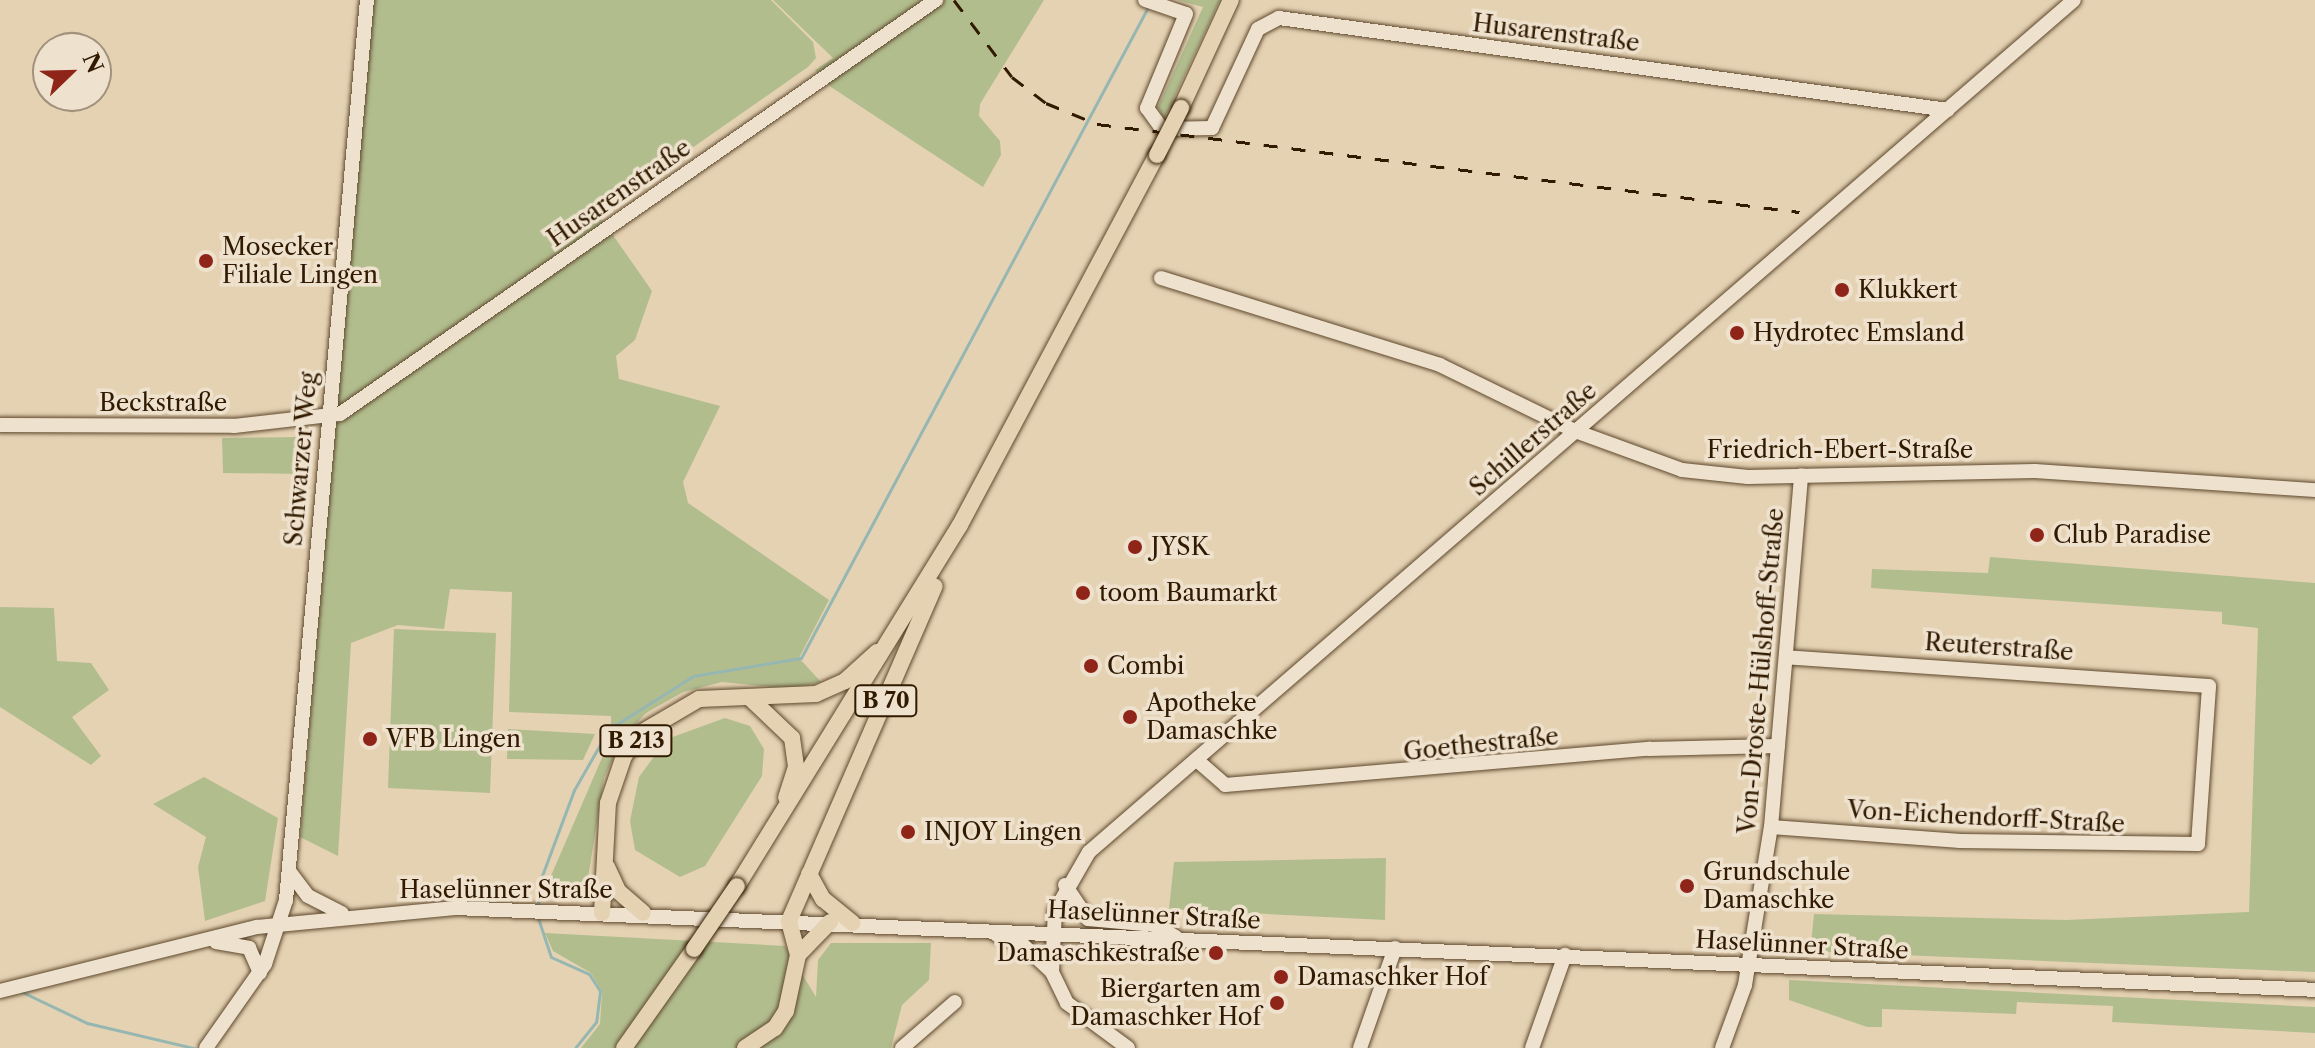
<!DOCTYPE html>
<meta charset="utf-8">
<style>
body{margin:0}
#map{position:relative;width:2315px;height:1048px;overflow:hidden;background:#e5d2b3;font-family:"Libre Caslon Text",serif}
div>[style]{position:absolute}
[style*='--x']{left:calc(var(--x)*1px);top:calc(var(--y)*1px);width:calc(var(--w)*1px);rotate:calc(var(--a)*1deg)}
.green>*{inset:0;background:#b2bd8e}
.stream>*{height:3px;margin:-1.5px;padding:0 1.5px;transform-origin:1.5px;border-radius:1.5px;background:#96b7b1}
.roads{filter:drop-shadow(0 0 2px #5e482d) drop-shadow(0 0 2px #5e482d)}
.minor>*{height:14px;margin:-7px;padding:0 7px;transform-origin:7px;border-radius:7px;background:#eee2ce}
.major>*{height:16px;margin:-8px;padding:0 8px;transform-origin:8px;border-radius:8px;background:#e5d2b3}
.rail>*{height:3px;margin-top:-1.5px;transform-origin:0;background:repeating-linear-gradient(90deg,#311a00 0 14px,transparent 0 28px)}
.bridges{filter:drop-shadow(0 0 2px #311a00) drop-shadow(0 0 2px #311a00)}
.major-bridge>*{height:16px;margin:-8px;padding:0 8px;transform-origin:8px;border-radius:8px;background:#e5d2b3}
.dots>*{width:22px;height:22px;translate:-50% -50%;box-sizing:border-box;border:4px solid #eee2ce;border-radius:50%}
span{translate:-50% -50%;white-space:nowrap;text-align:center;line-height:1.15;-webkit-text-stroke:7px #eee2ce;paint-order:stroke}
.shield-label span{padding:2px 6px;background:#eee2ce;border:2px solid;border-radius:6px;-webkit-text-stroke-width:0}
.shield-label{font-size:22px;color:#311a00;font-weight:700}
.street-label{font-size:24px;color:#311a00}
.poi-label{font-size:24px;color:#311a00}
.left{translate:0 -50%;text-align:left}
.right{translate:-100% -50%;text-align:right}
.north{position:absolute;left:32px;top:32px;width:80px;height:80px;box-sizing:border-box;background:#eee2ce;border:2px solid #a2927c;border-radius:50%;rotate:67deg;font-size:22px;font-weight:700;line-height:32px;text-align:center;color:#311a00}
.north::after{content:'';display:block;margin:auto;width:28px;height:36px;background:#8f2418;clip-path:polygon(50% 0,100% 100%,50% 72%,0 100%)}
</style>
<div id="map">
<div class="green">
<div style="clip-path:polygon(371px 0,771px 0,813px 42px,816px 58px,808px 67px,609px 206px,601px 218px,652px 291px,635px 340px,616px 356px,619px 379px,720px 406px,683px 482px,688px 503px,829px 600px,799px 658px,821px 682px,793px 689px,722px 682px,683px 692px,646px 713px,622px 739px,604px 778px,588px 878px,573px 893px,544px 892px,611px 737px,611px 716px,509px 712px,512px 592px,450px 589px,444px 629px,398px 625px,351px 643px,338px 856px,300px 837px)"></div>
<div style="clip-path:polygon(773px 0,1044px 0,980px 104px,979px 116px,1000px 141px,1001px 155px,983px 187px,831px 87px,815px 70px,833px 58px)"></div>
<div style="clip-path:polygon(1177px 0,1220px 0,1164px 119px,1158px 107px,1203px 7px)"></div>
<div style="clip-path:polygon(307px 437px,307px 474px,223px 473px,222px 438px)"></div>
<div style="clip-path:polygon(1990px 557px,2315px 583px,2315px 972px,1827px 952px,1811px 944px,1814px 914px,2066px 920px,2249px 912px,2258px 628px,2222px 624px,2222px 612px,1871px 588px,1872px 569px,1988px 573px)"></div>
<div style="clip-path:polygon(0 607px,54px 608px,57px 661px,91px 663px,109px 690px,72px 717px,101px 756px,91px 765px,0 707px)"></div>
<div style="clip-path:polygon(394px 629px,496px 633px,490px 793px,388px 788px)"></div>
<div style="clip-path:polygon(725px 718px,750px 726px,764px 749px,762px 776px,705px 866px,680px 877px,635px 850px,630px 821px,639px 777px,667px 739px)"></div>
<div style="clip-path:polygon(508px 729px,595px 734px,583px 760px,507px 759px)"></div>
<div style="clip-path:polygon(204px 777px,278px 818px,265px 901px,205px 921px,198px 867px,206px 837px,153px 804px)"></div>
<div style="clip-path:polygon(1386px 858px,1385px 920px,1169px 909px,1174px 862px)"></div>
<div style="clip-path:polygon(545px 933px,785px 946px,816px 997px,818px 960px,831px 943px,931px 943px,929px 980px,902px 1005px,891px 1048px,581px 1048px,600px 1024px,602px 992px,591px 973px,553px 951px)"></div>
<div style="clip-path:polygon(1789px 980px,2315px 1007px,2315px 1033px,2112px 1022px,2113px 1006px,2017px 1002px,2016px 1014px,1882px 1009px,1882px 1027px,1867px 1027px,1789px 1000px)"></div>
</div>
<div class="stream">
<div style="--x:538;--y:906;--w:25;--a:-85"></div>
<div style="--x:540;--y:881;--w:97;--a:-69.5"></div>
<div style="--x:574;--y:790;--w:70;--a:-60.2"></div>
<div style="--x:609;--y:729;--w:99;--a:-32.2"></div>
<div style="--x:693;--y:676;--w:109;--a:-9.5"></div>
<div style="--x:801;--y:658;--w:738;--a:-61.94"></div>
<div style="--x:538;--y:918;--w:41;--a:71.6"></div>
<div style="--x:551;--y:957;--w:42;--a:24.1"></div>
<div style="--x:589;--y:974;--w:20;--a:57"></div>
<div style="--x:600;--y:991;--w:31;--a:97"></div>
<div style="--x:596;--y:1022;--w:33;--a:129"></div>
<div style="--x:20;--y:991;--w:74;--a:25.5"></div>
<div style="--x:87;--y:1023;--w:110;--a:13.2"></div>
</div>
<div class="roads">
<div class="minor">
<div style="--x:1145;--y:0;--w:43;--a:18.9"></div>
<div style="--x:1186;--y:14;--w:102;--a:112.5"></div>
<div style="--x:1147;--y:108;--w:26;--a:54"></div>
<div style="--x:1162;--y:129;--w:50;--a:-1.1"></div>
<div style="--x:1212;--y:128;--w:109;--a:-65.1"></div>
<div style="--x:1258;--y:29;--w:24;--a:-28"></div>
<div style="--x:1279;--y:18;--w:675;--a:7.83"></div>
<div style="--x:1161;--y:278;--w:292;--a:17.3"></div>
<div style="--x:1440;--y:365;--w:150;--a:26.1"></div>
<div style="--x:1575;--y:431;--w:114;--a:20"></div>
<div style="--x:1682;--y:470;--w:66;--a:6.1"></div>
<div style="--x:1748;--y:477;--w:287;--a:-1.2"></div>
<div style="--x:2035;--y:471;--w:281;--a:3.9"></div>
<div style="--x:0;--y:425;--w:234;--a:0.2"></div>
<div style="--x:234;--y:426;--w:107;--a:-6.5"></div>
<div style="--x:340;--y:414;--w:726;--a:-34.79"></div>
<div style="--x:1199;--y:762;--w:35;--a:41"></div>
<div style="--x:1225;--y:785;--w:426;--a:-4.9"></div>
<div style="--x:1649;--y:749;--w:129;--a:-1.3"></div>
<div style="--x:1771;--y:827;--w:190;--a:4.2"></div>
<div style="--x:1960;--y:841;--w:238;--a:0.7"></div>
<div style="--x:2198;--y:844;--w:158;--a:-86"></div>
<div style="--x:2209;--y:686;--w:424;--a:-176.1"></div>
<div style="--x:289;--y:871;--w:31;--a:53"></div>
<div style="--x:308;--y:896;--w:38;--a:27"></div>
<div style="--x:1065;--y:885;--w:41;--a:55.9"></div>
<div style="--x:1088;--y:919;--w:67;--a:5.1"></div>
<div style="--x:1155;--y:925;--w:24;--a:30"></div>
<div style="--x:997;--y:935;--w:25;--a:18"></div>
<div style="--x:1021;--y:943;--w:42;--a:43.1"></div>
<div style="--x:216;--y:942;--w:34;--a:10"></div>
<div style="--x:249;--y:948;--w:27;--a:66"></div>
<div style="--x:0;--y:991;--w:265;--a:-14"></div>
<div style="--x:257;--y:927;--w:199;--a:-5.5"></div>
<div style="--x:455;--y:908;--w:1862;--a:2.52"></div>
<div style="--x:206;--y:1048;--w:103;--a:-54.9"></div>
<div style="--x:265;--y:964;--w:67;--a:-71.8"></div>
<div style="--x:286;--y:900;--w:904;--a:-84.86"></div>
<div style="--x:902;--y:1048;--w:70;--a:-41"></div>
<div style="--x:1128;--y:1048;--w:76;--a:-143.6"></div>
<div style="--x:1067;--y:1003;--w:34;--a:-116"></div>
<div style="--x:1052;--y:972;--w:61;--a:-87.2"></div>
<div style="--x:1055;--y:911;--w:68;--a:-60"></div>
<div style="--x:1089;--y:852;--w:1302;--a:-40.86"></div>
<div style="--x:1360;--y:1048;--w:106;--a:-70.7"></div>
<div style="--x:1532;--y:1048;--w:99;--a:-70.5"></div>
<div style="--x:1722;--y:1048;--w:67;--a:-69.9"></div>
<div style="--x:1745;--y:985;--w:160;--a:-80.7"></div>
<div style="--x:1771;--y:827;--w:353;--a:-85.1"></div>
</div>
<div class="major">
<div style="--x:1181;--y:108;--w:119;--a:-65.2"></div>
<div style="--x:750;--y:698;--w:58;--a:43.6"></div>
<div style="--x:792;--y:738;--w:29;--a:82"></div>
<div style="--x:796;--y:767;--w:32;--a:108"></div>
<div style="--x:607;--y:867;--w:26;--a:65"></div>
<div style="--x:618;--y:891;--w:33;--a:41"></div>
<div style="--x:809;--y:874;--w:29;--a:61"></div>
<div style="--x:823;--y:899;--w:38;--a:39"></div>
<div style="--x:737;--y:886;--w:424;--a:-58.3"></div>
<div style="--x:960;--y:525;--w:419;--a:-62"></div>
<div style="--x:602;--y:913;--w:110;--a:-86.9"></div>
<div style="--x:608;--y:803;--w:50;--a:-71.2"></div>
<div style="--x:624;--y:756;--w:29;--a:-54"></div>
<div style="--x:641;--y:733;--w:67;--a:-30.4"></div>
<div style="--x:699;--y:699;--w:117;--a:-2.4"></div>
<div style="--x:816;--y:694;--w:32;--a:-24"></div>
<div style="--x:845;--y:681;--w:43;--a:-42.2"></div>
<div style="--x:798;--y:955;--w:46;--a:-45.9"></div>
<div style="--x:624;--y:1048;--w:121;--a:-54.7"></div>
<div style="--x:745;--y:1048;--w:36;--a:-34"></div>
<div style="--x:775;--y:1028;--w:20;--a:-57"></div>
<div style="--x:786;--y:1011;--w:57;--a:-77.9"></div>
<div style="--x:798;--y:955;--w:35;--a:-105"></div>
<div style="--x:789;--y:921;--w:365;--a:-66.5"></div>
</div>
</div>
<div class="rail">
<div style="--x:954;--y:0;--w:96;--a:53"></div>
<div style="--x:1012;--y:77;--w:43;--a:37.4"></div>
<div style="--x:1046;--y:103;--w:55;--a:22.4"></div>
<div style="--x:1097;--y:124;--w:708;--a:7.14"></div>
</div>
<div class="bridges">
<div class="major-bridge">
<div style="--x:1157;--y:155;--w:53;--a:-62.9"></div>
<div style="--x:694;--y:949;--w:76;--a:-55.7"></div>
</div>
</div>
<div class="dots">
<div style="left:206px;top:261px;background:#8f2418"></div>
<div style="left:1842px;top:290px;background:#8f2418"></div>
<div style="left:1737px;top:333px;background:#8f2418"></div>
<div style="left:2037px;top:535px;background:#8f2418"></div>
<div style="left:1135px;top:547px;background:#8f2418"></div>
<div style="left:1083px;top:593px;background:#8f2418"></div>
<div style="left:1091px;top:666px;background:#8f2418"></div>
<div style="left:1130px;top:717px;background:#8f2418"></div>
<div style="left:370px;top:739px;background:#8f2418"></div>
<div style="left:908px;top:832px;background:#8f2418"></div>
<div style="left:1687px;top:886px;background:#8f2418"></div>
<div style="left:1216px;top:953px;background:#8f2418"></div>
<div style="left:1281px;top:977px;background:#8f2418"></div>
<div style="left:1277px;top:1003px;background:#8f2418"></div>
</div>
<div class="shield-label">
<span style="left:886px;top:701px">B 70</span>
<span style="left:636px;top:741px">B 213</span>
</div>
<div class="street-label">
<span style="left:1556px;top:33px;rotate:7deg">Husarenstraße</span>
<span style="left:619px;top:193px;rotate:-35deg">Husarenstraße</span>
<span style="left:163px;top:403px">Beckstraße</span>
<span style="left:1533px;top:439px;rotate:-41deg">Schillerstraße</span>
<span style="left:1840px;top:450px">Friedrich-Ebert-Straße</span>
<span style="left:301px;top:459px;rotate:-85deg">Schwarzer Weg</span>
<span style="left:1999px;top:647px;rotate:4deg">Reuterstraße</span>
<span style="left:1761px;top:671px;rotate:-85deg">Von-Droste-Hülshoff-Straße</span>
<span style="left:1481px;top:744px;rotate:-6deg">Goethestraße</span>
<span style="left:1986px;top:817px;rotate:3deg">Von-Eichendorff-Straße</span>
<span style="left:506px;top:890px">Haselünner Straße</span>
<span style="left:1154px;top:915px;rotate:3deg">Haselünner Straße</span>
<span style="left:1802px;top:945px;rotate:3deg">Haselünner Straße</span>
</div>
<div class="poi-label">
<span class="left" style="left:222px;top:261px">Mosecker<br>Filiale Lingen</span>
<span class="left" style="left:1858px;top:290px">Klukkert</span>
<span class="left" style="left:1753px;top:333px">Hydrotec Emsland</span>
<span class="left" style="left:2053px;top:535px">Club Paradise</span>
<span class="left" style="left:1151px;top:547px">JYSK</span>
<span class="left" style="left:1099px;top:593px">toom Baumarkt</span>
<span class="left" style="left:1107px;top:666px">Combi</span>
<span class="left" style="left:1146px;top:717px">Apotheke<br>Damaschke</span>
<span class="left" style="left:386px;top:739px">VFB Lingen</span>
<span class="left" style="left:924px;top:832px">INJOY Lingen</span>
<span class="left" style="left:1703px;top:886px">Grundschule<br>Damaschke</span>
<span class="right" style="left:1200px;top:953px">Damaschkestraße</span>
<span class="left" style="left:1297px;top:977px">Damaschker Hof</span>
<span class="right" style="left:1261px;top:1003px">Biergarten am<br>Damaschker Hof</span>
</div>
<div class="north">N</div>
</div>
